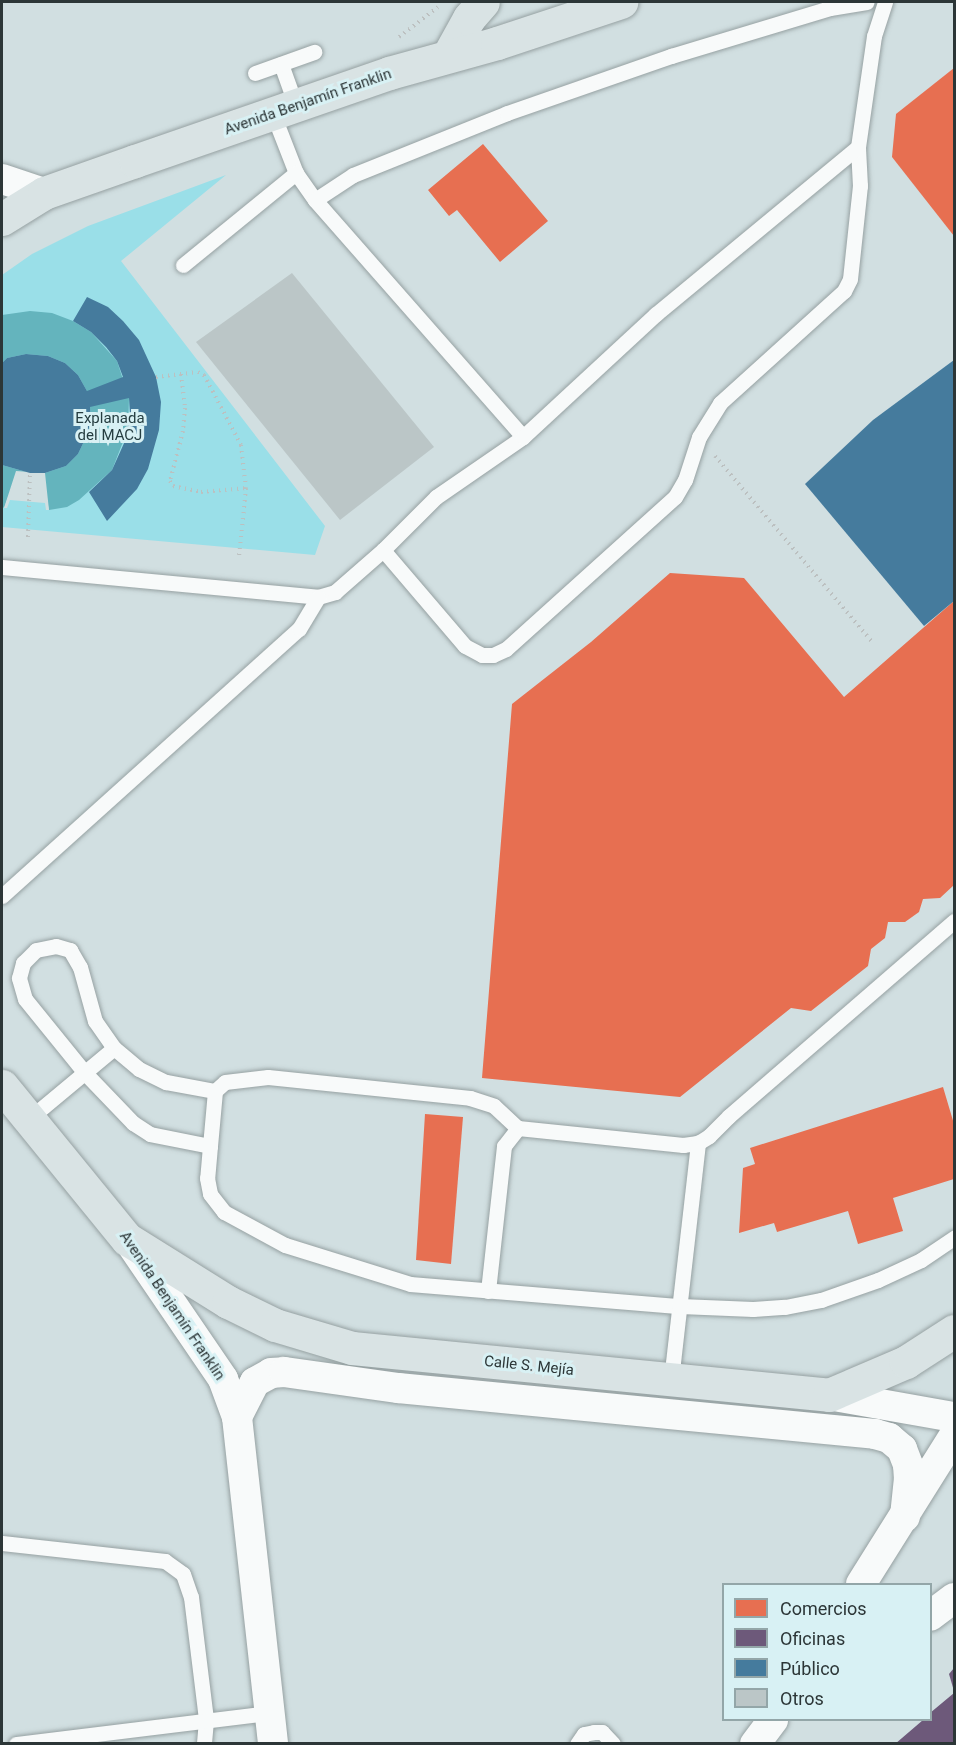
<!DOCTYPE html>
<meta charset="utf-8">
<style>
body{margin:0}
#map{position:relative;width:956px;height:1745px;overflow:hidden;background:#d1dfe1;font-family:Roboto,sans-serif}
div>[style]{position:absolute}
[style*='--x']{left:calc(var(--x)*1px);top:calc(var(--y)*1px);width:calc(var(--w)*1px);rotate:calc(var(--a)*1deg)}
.green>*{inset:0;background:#9adfe8}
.water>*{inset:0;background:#64b4bd}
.pier>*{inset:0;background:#d1dfe1}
.shops>*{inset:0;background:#e76f51}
.offices>*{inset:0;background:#6d597a}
.public>*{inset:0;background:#457b9d}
.building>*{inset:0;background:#bbc6c7}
.path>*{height:4px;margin-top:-2px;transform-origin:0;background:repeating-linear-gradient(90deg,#bcc0c0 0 1.5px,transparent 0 6px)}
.roads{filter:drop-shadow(0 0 2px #96a1a2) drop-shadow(0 0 2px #96a1a2)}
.lane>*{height:15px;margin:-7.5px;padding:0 7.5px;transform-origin:7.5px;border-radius:7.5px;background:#f8fafa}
.street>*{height:30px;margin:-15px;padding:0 15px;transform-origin:15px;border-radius:15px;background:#f8fafa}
.primary>*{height:33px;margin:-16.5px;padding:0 16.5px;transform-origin:16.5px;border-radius:16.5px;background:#d9e3e4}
span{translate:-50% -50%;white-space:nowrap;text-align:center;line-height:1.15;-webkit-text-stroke:6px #d8f1f4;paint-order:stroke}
.street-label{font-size:15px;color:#2c3637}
.park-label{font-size:15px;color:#253d40}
.frame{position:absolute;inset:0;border:3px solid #2c3637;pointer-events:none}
.legend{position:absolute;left:722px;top:1583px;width:210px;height:138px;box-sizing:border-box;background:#d8f1f4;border:2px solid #93a6a8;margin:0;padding:8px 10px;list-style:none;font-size:18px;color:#2c3637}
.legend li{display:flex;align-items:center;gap:12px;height:30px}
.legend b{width:30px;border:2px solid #93a6a8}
</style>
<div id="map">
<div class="green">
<div style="clip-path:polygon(226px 175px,121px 261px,325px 526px,315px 555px,2px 527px,2px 275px,32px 254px,88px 226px)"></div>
</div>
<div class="water">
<div style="clip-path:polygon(30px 311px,52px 313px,73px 321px,91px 332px,117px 361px,129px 398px,128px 429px,112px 470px,79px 500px,67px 507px,49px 510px,47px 500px,8px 497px,4px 508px,2px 506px,2px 465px,30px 473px,45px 473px,66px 466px,78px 454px,87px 435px,91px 420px,90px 407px,87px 391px,78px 375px,65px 363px,48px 356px,26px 354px,7px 358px,2px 363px,2px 315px)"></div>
</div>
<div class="pier">
<div style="clip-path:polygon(16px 471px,45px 473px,49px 510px,46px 510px,45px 503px,10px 500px,7px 508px,4px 508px)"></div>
</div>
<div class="shops">
<div style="clip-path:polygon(954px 68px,954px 236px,892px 157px,896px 114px)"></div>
<div style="clip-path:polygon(483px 144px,548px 221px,500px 262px,457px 210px,449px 216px,428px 190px)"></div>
<div style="clip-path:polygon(670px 573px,744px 578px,844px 697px,954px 601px,954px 885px,940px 898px,923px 899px,919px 912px,905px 922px,888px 922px,885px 938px,871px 949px,868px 966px,811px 1011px,791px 1008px,680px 1097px,482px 1078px,512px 704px,591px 642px)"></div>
<div style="clip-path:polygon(943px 1087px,954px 1124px,954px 1179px,893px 1198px,903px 1231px,858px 1244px,848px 1211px,777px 1232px,774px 1223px,739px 1233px,743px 1168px,755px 1164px,750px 1148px)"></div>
<div style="clip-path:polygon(425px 1114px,463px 1117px,451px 1264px,416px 1260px)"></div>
</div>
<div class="offices">
<div style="clip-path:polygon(954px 1668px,954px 1691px,949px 1674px)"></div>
<div style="clip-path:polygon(954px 1693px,954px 1744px,895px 1744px,923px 1720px,930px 1720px,930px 1713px)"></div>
</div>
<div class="public">
<div style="clip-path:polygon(87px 297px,108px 307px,123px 321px,139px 340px,156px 377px,161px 402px,159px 430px,148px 469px,137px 489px,107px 521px,89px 492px,112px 470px,125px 441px,130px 414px,129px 398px,90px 407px,91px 420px,87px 435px,78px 454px,66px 466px,45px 473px,30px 473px,2px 465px,2px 363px,7px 358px,26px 354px,48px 356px,65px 363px,78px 375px,87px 391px,123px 377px,117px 361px,106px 347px,91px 332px,73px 321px)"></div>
<div style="clip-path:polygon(954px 360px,954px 601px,924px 626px,805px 484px,873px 420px)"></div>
</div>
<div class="building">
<div style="clip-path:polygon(292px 273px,434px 447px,340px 520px,196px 342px)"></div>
</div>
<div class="path">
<div style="--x:399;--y:37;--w:49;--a:-37.6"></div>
<div style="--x:181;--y:374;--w:34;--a:83"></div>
<div style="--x:185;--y:408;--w:23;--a:95"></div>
<div style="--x:183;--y:431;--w:52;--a:104.6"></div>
<div style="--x:170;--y:481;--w:6;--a:59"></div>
<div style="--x:173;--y:486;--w:29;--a:12"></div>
<div style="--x:201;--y:492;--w:45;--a:-5.1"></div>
<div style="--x:156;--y:377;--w:42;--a:-6.8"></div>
<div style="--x:198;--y:372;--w:7;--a:27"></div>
<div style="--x:204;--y:375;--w:79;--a:62.1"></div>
<div style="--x:241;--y:445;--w:43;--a:83.4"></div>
<div style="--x:246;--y:488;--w:69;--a:95.8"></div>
<div style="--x:715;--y:456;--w:245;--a:49.8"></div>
<div style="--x:28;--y:537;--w:64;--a:-88.2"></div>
</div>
<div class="roads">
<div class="lane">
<div style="--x:281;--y:64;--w:45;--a:70.3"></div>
<div style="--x:255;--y:73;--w:63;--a:-19.6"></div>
<div style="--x:273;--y:114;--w:63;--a:68.7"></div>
<div style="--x:296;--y:173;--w:33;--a:55"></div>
<div style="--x:315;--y:200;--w:315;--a:48.7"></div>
<div style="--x:315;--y:200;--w:45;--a:-33.3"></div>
<div style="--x:353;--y:175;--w:166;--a:-21.9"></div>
<div style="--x:507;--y:113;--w:174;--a:-19.2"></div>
<div style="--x:671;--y:56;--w:166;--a:-16.8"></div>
<div style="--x:830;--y:8;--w:37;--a:-9"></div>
<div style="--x:183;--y:265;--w:146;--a:-39.2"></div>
<div style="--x:383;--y:550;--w:126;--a:49.5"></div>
<div style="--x:465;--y:646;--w:19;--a:28"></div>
<div style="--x:482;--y:655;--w:11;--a:0"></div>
<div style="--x:493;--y:655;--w:14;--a:-25"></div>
<div style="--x:506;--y:649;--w:227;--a:-42"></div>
<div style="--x:675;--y:497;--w:20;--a:-60"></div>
<div style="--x:685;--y:480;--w:45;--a:-72"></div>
<div style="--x:699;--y:437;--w:40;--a:-58"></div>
<div style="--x:720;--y:403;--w:167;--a:-42.1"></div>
<div style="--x:844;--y:291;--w:13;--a:-63"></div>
<div style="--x:850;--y:279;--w:94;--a:-83.9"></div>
<div style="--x:860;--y:186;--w:39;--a:-93"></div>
<div style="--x:2;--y:567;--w:317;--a:5.4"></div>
<div style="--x:318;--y:597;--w:18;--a:-16"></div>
<div style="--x:335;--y:592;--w:64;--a:-41.2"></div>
<div style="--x:383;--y:550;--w:75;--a:-45"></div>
<div style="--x:436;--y:497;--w:106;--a:-34.6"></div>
<div style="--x:523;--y:437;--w:181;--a:-42.8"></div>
<div style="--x:656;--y:314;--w:262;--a:-39.6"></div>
<div style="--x:858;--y:147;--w:112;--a:-81.8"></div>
<div style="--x:874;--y:36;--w:36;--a:-72"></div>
<div style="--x:2;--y:896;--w:399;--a:-42"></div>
<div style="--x:299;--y:629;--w:37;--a:-59"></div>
<div style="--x:56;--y:946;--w:15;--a:16"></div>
<div style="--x:70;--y:950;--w:20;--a:60"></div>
<div style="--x:80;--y:967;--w:56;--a:74.5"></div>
<div style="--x:95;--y:1021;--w:33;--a:55"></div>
<div style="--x:114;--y:1048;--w:33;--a:40"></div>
<div style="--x:139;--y:1069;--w:30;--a:26"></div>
<div style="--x:166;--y:1082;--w:50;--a:10.4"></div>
<div style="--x:215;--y:1091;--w:55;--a:95.2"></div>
<div style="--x:210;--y:1146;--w:61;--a:-168.7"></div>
<div style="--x:150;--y:1134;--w:20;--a:-147"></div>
<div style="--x:133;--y:1123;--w:69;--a:-133.8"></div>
<div style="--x:85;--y:1073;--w:95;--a:-129"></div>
<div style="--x:25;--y:999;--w:22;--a:-106"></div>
<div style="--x:19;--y:978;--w:16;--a:-75"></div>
<div style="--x:23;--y:963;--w:18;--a:-45"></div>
<div style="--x:36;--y:950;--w:20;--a:-11"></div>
<div style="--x:215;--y:1091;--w:13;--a:-42"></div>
<div style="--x:225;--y:1082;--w:43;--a:-6.6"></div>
<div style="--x:268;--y:1077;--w:203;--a:5.9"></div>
<div style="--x:470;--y:1098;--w:25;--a:18"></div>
<div style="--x:494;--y:1106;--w:33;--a:43"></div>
<div style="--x:518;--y:1128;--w:166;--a:5.9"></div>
<div style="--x:683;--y:1145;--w:15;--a:-8"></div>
<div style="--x:698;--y:1143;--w:13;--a:-32"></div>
<div style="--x:709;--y:1136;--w:28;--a:-45"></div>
<div style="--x:729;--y:1116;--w:298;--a:-40.9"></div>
<div style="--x:30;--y:1118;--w:109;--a:-39.8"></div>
<div style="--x:210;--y:1146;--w:32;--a:95"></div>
<div style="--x:207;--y:1178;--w:16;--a:79"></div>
<div style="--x:210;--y:1194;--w:23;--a:52"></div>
<div style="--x:224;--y:1212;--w:69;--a:28.4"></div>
<div style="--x:285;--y:1245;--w:131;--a:17.3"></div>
<div style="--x:410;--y:1284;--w:271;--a:4.7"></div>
<div style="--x:680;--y:1306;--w:73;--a:2.4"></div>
<div style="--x:753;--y:1309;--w:32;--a:-4"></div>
<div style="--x:785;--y:1307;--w:37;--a:-11"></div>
<div style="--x:821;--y:1300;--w:60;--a:-19.3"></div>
<div style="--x:878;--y:1280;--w:47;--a:-24.9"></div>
<div style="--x:921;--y:1260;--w:40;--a:-34"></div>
<div style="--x:488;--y:1291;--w:146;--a:-83.7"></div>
<div style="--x:504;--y:1146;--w:23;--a:-52"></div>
<div style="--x:671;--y:1380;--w:239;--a:-83.5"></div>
<div style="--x:2;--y:1543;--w:164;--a:6.3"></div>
<div style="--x:165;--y:1561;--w:22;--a:36"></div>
<div style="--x:183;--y:1574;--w:24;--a:71"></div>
<div style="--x:191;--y:1597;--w:124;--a:83"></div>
<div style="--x:206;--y:1720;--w:24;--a:95"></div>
<div style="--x:16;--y:1744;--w:256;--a:-7"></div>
<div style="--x:577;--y:1744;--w:12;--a:-55"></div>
<div style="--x:584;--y:1734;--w:10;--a:-11"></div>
<div style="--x:594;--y:1732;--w:8;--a:0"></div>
<div style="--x:602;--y:1732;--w:16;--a:47"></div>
</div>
<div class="street">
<div style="--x:2;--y:179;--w:44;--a:18.4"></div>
<div style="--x:129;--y:1241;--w:167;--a:55.7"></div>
<div style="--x:223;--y:1379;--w:40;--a:69.8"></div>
<div style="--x:237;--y:1417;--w:329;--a:83.7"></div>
<div style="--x:829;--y:1395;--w:127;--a:10"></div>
<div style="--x:237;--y:1417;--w:39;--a:-63"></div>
<div style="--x:255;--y:1382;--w:18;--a:-29"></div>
<div style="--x:271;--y:1373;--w:13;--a:-4"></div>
<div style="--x:284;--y:1372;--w:115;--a:8"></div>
<div style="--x:398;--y:1388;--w:479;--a:5.5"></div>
<div style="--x:875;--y:1434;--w:15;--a:16"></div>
<div style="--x:889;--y:1438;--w:17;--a:40"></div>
<div style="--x:902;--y:1449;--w:17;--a:69"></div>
<div style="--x:908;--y:1465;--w:13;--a:86"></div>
<div style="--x:909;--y:1478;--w:39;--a:96"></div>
<div style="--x:861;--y:1584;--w:175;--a:-57.9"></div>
<div style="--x:930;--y:1616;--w:30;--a:-37"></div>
<div style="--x:755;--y:1744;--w:30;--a:-53"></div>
</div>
<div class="primary">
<div style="--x:448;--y:56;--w:43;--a:-61.1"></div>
<div style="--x:469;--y:18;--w:21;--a:-49"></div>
<div style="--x:2;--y:219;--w:49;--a:-31.8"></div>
<div style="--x:44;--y:193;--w:96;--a:-19.4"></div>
<div style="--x:135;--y:161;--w:269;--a:-19.1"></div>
<div style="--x:389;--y:73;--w:112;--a:-15.5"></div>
<div style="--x:497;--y:43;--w:131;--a:-18.3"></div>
<div style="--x:2;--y:1086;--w:198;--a:50.8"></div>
<div style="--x:127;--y:1239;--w:119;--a:32"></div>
<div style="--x:228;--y:1302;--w:52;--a:26.1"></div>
<div style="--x:275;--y:1325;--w:80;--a:16.6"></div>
<div style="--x:352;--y:1348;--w:479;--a:5.6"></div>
<div style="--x:829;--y:1395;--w:84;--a:-23.2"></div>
<div style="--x:906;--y:1362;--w:57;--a:-32.9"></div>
</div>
</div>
<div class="street-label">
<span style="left:308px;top:102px;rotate:-19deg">Avenida Benjamín Franklin</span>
<span style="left:172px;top:1306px;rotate:56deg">Avenida Benjamín Franklin</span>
<span style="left:529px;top:1366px;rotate:6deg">Calle S. Mejía</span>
</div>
<div class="park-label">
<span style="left:110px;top:427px">Explanada<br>del MACJ</span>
</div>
<div class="frame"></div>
<ul class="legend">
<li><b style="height:16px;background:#e76f51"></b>Comercios</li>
<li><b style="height:16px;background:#6d597a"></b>Oficinas</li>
<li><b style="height:16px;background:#457b9d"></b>Público</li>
<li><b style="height:16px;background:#bbc6c7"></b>Otros</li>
</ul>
</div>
